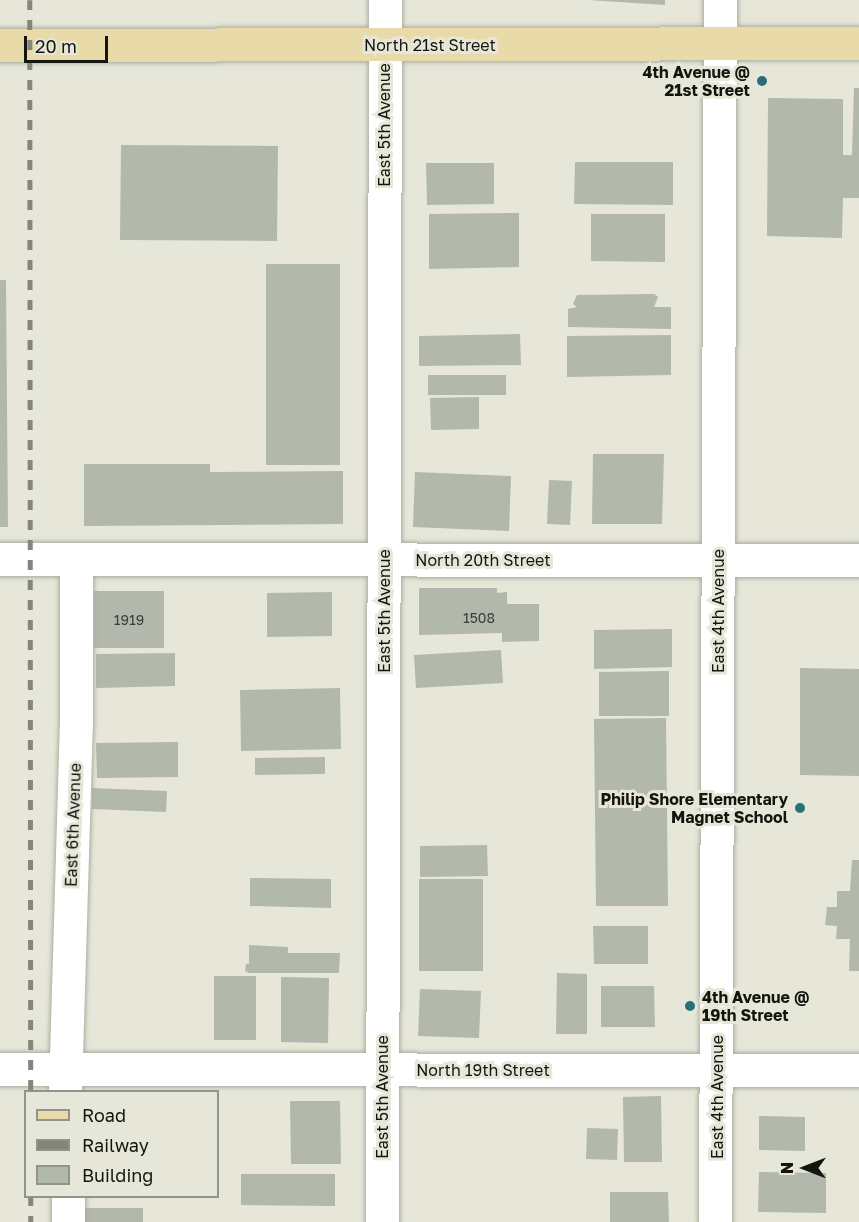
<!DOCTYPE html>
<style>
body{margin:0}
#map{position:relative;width:859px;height:1222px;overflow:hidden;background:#e6e7d9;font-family:"Golos Text",sans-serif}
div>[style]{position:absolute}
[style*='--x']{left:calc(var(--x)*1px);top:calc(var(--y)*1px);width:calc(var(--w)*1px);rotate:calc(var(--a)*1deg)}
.building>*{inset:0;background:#b2b8ac}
.roads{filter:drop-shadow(0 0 2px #acada0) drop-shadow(0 0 2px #acada0)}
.minor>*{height:33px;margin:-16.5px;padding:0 16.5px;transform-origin:16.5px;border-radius:16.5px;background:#fff}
.tertiary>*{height:33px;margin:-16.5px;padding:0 16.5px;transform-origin:16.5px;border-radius:16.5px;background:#fff}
.primary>*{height:33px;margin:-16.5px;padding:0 16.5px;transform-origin:16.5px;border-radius:16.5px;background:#e9daaa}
.rail>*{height:4.5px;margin-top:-2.25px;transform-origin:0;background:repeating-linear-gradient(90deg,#85857b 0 10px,transparent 0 20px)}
.dots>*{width:16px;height:16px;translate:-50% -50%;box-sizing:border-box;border:3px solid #e6e7d9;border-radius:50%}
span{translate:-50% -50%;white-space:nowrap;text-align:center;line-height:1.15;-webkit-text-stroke:6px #e6e7d9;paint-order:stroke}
.number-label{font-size:14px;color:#3c3e37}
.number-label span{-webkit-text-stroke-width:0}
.street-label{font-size:16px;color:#151510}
.poi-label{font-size:16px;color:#151510;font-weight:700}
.right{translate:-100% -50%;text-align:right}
.left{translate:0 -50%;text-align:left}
.legend{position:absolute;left:24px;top:1090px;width:195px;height:108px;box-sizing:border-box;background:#e6e7d9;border:2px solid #929389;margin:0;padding:8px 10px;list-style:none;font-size:18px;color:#151510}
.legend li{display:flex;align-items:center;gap:12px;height:30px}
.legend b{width:30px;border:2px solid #929389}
.north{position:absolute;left:775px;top:1138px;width:60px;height:60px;-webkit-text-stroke:4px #e6e7d9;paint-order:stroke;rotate:270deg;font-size:16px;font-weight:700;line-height:24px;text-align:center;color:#151510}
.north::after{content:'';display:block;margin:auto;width:21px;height:27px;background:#151510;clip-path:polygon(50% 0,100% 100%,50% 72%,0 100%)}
.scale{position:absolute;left:24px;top:36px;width:84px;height:27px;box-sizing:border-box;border:3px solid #151510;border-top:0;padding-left:8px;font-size:18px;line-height:21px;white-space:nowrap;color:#151510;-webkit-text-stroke:4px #e6e7d9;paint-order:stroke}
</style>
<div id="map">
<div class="building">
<div style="clip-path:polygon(588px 0,665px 0,665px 5px)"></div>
<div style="clip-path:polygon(854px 88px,859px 88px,859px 198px,843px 198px,842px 238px,767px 236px,768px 98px,843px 99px,843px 155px,852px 155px)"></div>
<div style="clip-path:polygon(121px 145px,278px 146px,277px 241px,120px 240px)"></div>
<div style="clip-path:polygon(575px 162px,673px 162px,673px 205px,574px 204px)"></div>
<div style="clip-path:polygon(426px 163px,494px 163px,494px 204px,427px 205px)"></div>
<div style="clip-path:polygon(519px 213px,519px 267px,429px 269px,429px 214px)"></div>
<div style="clip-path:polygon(591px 214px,665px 214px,665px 262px,591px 261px)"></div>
<div style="clip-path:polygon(266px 264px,340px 264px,340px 465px,266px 465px)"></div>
<div style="clip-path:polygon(0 280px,6px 280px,8px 527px,0 527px)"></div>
<div style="clip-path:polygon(654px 294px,658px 297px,654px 307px,671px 307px,671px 329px,568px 327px,568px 309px,577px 307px,573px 304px,577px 295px)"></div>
<div style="clip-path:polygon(520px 334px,521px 365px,419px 366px,419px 336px)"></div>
<div style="clip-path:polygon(671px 335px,671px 375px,567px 377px,567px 336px)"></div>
<div style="clip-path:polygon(428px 375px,506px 375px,506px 395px,428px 395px)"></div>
<div style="clip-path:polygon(479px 397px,479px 429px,431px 430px,430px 398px)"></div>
<div style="clip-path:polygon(593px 454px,664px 454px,662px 524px,592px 524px)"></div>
<div style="clip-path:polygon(84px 464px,210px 464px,210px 472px,343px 471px,343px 524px,84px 526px)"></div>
<div style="clip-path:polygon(415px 472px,511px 476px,509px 531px,413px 527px)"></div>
<div style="clip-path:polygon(549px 480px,572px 481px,570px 525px,547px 524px)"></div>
<div style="clip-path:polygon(419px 588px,497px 588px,497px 593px,507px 592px,507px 604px,539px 604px,539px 641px,502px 642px,502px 633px,419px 635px)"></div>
<div style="clip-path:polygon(94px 591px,164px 591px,164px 648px,94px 648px)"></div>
<div style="clip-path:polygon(332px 592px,332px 636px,267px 637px,267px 593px)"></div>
<div style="clip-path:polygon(672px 629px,672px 667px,594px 669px,594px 630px)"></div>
<div style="clip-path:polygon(501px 650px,503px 683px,416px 688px,414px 655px)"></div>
<div style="clip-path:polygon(175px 653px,175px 686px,96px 688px,96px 654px)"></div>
<div style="clip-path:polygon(800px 668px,859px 669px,859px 776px,800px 775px)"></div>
<div style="clip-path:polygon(669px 671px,669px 716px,599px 716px,599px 672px)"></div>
<div style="clip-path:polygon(340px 688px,341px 749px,241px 751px,240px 690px)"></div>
<div style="clip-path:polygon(666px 718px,668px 906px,596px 906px,594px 719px)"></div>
<div style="clip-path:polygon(178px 742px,178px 777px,97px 778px,96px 743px)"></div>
<div style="clip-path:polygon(325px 757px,325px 774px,255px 775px,255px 758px)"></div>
<div style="clip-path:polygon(92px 788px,167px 791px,166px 812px,92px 809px)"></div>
<div style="clip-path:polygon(487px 845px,488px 876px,420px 877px,420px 846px)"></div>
<div style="clip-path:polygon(852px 860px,859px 860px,859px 971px,849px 971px,850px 939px,836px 939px,837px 926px,825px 925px,827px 907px,837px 907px,837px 891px,850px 891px)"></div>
<div style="clip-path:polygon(250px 878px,331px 879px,331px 908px,250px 906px)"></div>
<div style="clip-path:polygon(419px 879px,483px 879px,483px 971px,419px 971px)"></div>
<div style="clip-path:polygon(593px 926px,648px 926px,648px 964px,594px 964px)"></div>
<div style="clip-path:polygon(249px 945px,288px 947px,288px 953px,340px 953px,339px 973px,249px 973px,245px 971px,246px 964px,249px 964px)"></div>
<div style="clip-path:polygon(557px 973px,587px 974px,587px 1034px,556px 1034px)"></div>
<div style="clip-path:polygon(214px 976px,256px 976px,256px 1040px,214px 1040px)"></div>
<div style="clip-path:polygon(281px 977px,329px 978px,328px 1043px,281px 1042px)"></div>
<div style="clip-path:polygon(601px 986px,654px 986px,655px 1027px,601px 1027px)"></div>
<div style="clip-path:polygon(420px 989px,481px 991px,479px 1038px,418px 1036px)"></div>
<div style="clip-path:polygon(661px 1096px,662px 1162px,624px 1162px,623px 1097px)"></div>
<div style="clip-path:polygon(290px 1101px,340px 1101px,341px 1164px,291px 1164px)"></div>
<div style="clip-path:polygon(759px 1116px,805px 1117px,805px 1151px,759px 1150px)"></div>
<div style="clip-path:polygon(587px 1128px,618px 1129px,617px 1160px,586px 1159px)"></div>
<div style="clip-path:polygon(759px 1172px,826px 1173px,826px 1213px,758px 1212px)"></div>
<div style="clip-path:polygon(241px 1174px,335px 1174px,335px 1206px,241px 1205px)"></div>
<div style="clip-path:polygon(610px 1192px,668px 1192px,669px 1222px,610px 1222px)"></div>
<div style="clip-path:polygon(85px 1208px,143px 1208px,143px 1222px,85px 1222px)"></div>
</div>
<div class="roads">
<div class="minor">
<div style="--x:0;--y:559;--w:859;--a:0.07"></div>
<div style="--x:0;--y:1069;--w:859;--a:0.07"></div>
<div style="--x:65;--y:1090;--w:364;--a:-88.3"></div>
<div style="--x:76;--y:726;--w:167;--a:-90"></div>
<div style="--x:68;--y:1196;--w:26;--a:90"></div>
<div style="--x:382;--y:1222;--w:1222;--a:-89.86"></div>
</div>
<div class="tertiary">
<div style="--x:715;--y:1222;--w:1222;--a:-89.77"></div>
</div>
<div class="primary">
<div style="--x:0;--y:45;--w:859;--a:-0.13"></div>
</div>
</div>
<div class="rail">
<div style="--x:30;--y:0;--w:1092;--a:89.95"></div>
<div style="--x:31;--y:1196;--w:26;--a:90"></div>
</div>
<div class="dots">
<div style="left:762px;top:81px;background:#267078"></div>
<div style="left:800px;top:808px;background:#267078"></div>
<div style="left:690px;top:1006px;background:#267078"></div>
</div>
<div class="number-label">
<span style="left:479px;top:618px">1508</span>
<span style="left:129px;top:620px">1919</span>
</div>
<div class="street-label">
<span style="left:430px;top:45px">North 21st Street</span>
<span style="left:384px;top:125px;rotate:-90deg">East 5th Avenue</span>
<span style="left:483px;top:560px">North 20th Street</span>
<span style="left:384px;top:611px;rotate:-90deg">East 5th Avenue</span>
<span style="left:718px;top:611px;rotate:-90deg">East 4th Avenue</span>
<span style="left:73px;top:825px;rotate:-88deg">East 6th Avenue</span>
<span style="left:483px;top:1070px">North 19th Street</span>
<span style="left:382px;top:1097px;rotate:-90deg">East 5th Avenue</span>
<span style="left:717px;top:1097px;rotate:-90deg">East 4th Avenue</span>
</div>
<div class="poi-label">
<span class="right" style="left:750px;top:81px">4th Avenue @<br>21st Street</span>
<span class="right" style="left:788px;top:808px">Philip Shore Elementary<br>Magnet School</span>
<span class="left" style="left:702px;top:1006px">4th Avenue @<br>19th Street</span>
</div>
<ul class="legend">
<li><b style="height:8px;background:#e9daaa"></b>Road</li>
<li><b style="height:8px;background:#85857b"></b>Railway</li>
<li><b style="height:16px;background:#b2b8ac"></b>Building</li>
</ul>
<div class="north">N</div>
<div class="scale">20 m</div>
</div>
